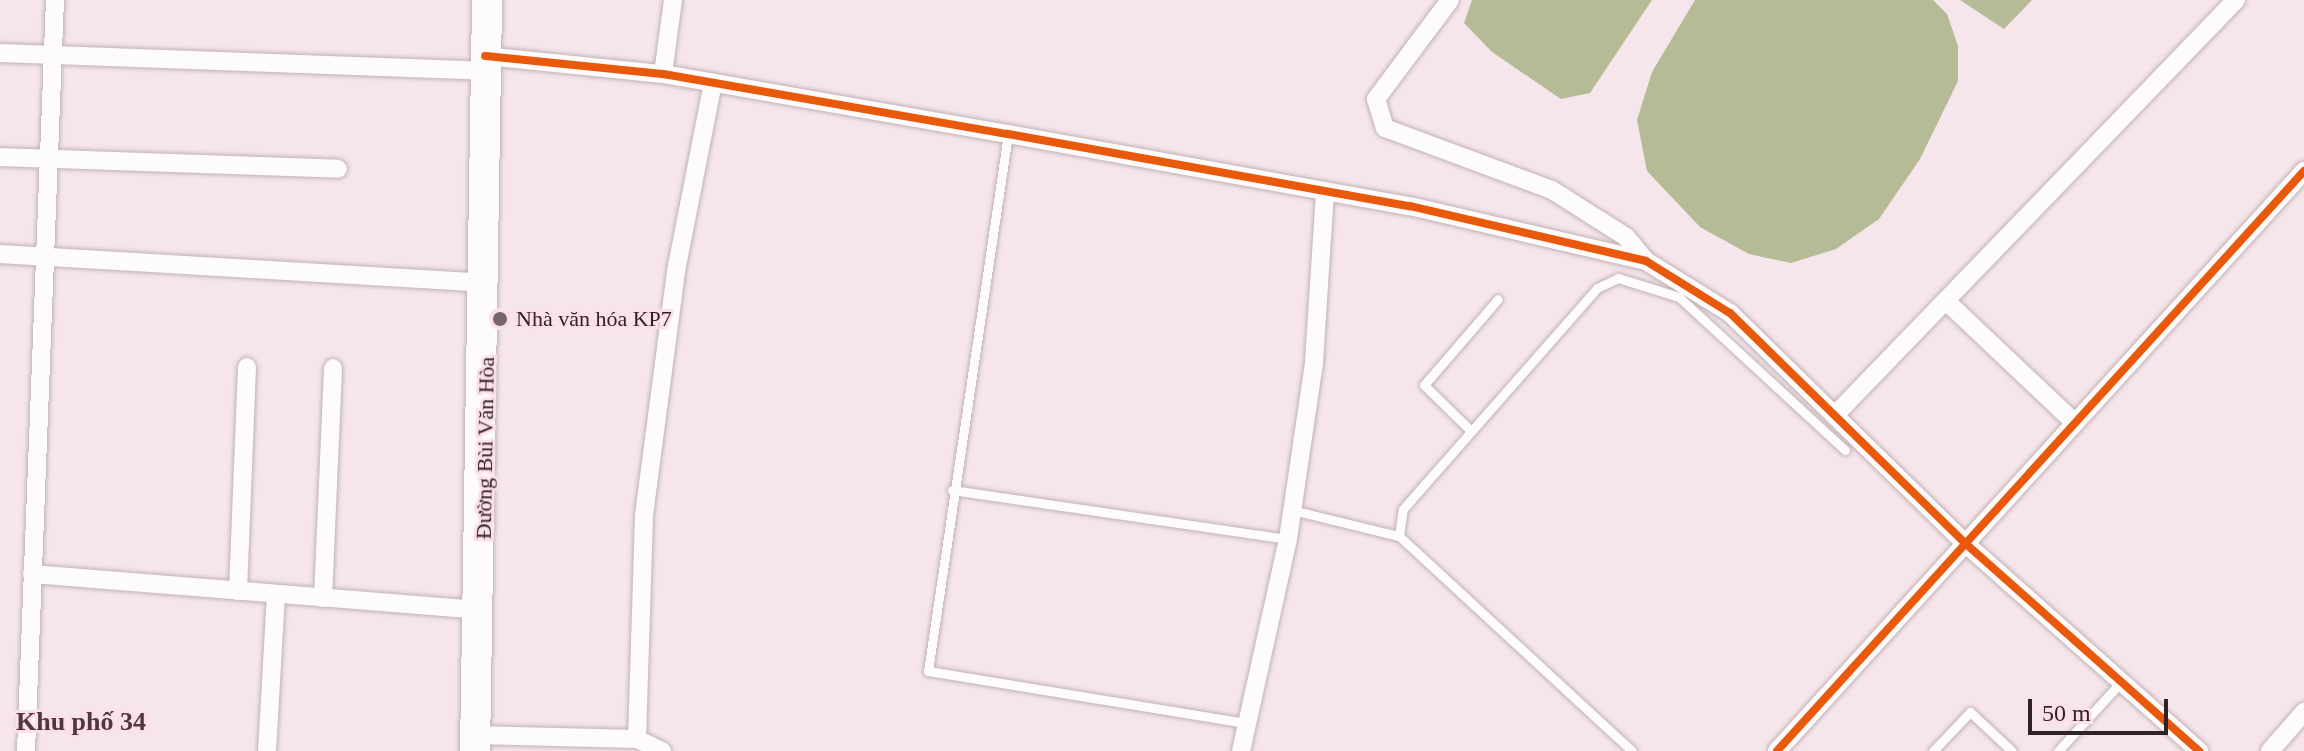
<!DOCTYPE html>
<meta charset="utf-8">
<style>
body{margin:0}
#map{position:relative;width:2304px;height:751px;overflow:hidden;background:#f6e6eb;font-family:"Times New Roman",serif}
div>[style]{position:absolute}
[style*='--x']{left:calc(var(--x)*1px);top:calc(var(--y)*1px);width:calc(var(--w)*1px);rotate:calc(var(--a)*1deg)}
.water>*{inset:0;background:#b4bb96}
.roads{filter:drop-shadow(0 0 2px #c0b2b6) drop-shadow(0 0 2px #c0b2b6)}
.service>*{height:9px;margin:-4.5px;padding:0 4.5px;transform-origin:4.5px;border-radius:4.5px;background:#fefbfc}
.minor>*{height:18px;margin:-9px;padding:0 9px;transform-origin:9px;border-radius:9px;background:#fefbfc}
.primary>*{height:30px;margin:-15px;padding:0 15px;transform-origin:15px;border-radius:15px;background:#fefbfc}
.cycleway>*{height:8px;margin:-4px;padding:0 4px;transform-origin:4px;border-radius:4px;background:#e8590c}
.dots>*{width:22px;height:22px;translate:-50% -50%;box-sizing:border-box;border:4px solid #fce0e8;border-radius:50%}
span{translate:-50% -50%;white-space:nowrap;text-align:center;line-height:1.15;-webkit-text-stroke:6px #fce0e8;paint-order:stroke}
.poi-label{font-size:22px;color:#302327}
.left{translate:0 -50%;text-align:left}
.street-label{font-size:22px;color:#302327}
.quarter-label{font-size:26px;color:#51363e;font-weight:700}
.scale{position:absolute;left:2028px;top:699px;width:140px;height:36px;box-sizing:border-box;border:4px solid #302327;border-top:0;padding-left:10px;font-size:24px;line-height:28px;white-space:nowrap;color:#302327;-webkit-text-stroke:6px #fce0e8;paint-order:stroke}
</style>
<div id="map">
<div class="water">
<div style="clip-path:polygon(1472px 0,1652px 0,1590px 93px,1561px 99px,1492px 52px,1464px 23px)"></div>
<div style="clip-path:polygon(1695px 0,1933px 0,1947px 14px,1958px 46px,1958px 81px,1920px 159px,1879px 219px,1836px 249px,1791px 263px,1749px 254px,1700px 227px,1647px 171px,1637px 120px,1652px 72px)"></div>
<div style="clip-path:polygon(1960px 0,2032px 0,2004px 29px)"></div>
</div>
<div class="roads">
<div class="service">
<div style="--x:1008;--y:134;--w:543;--a:98.47"></div>
<div style="--x:928;--y:671;--w:322;--a:9.3"></div>
<div style="--x:1471;--y:431;--w:66;--a:-135.6"></div>
<div style="--x:1424;--y:385;--w:113;--a:-49.3"></div>
<div style="--x:952;--y:490;--w:340;--a:8.3"></div>
<div style="--x:1292;--y:510;--w:110;--a:13.7"></div>
<div style="--x:1632;--y:751;--w:317;--a:-137.3"></div>
<div style="--x:1399;--y:536;--w:27;--a:-82"></div>
<div style="--x:1403;--y:509;--w:294;--a:-48.7"></div>
<div style="--x:1597;--y:288;--w:23;--a:-25"></div>
<div style="--x:1618;--y:278;--w:64;--a:17.3"></div>
<div style="--x:1679;--y:297;--w:226;--a:42.7"></div>
<div style="--x:1933;--y:751;--w:54;--a:-46.5"></div>
<div style="--x:1970;--y:712;--w:57;--a:42.9"></div>
<div style="--x:2058;--y:751;--w:93;--a:-47.6"></div>
</div>
<div class="minor">
<div style="--x:1450;--y:0;--w:124;--a:126.8"></div>
<div style="--x:1376;--y:99;--w:30;--a:73"></div>
<div style="--x:1385;--y:128;--w:178;--a:20.4"></div>
<div style="--x:1552;--y:190;--w:88;--a:32.4"></div>
<div style="--x:1626;--y:237;--w:31;--a:50"></div>
<div style="--x:0;--y:53;--w:485;--a:2.1"></div>
<div style="--x:485;--y:56;--w:179;--a:5.8"></div>
<div style="--x:663;--y:74;--w:350;--a:9.9"></div>
<div style="--x:1008;--y:134;--w:408;--a:10.2"></div>
<div style="--x:1410;--y:206;--w:242;--a:13.1"></div>
<div style="--x:1646;--y:261;--w:99;--a:31.8"></div>
<div style="--x:1730;--y:313;--w:330;--a:44.4"></div>
<div style="--x:1966;--y:544;--w:312;--a:41.6"></div>
<div style="--x:663;--y:74;--w:75;--a:-82.3"></div>
<div style="--x:0;--y:157;--w:338;--a:2"></div>
<div style="--x:0;--y:254;--w:489;--a:3.4"></div>
<div style="--x:1946;--y:301;--w:176;--a:43.4"></div>
<div style="--x:1835;--y:415;--w:577;--a:-45.98"></div>
<div style="--x:32;--y:574;--w:451;--a:4.6"></div>
<div style="--x:238;--y:591;--w:224;--a:-87.7"></div>
<div style="--x:323;--y:598;--w:230;--a:-87.5"></div>
<div style="--x:476;--y:735;--w:161;--a:1.4"></div>
<div style="--x:637;--y:739;--w:28;--a:26"></div>
<div style="--x:637;--y:739;--w:224;--a:-88.2"></div>
<div style="--x:644;--y:515;--w:251;--a:-82.5"></div>
<div style="--x:677;--y:266;--w:187;--a:-78.9"></div>
<div style="--x:26;--y:751;--w:752;--a:-87.79"></div>
<div style="--x:267;--y:751;--w:157;--a:-86.7"></div>
<div style="--x:1241;--y:751;--w:217;--a:-77.5"></div>
<div style="--x:1288;--y:539;--w:179;--a:-81.6"></div>
<div style="--x:1314;--y:362;--w:168;--a:-86.3"></div>
<div style="--x:1777;--y:751;--w:784;--a:-47.74"></div>
<div style="--x:2270;--y:751;--w:52;--a:-48.9"></div>
</div>
<div class="primary">
<div style="--x:475;--y:751;--w:751;--a:-89.08"></div>
</div>
</div>
<div class="cycleway">
<div style="--x:485;--y:56;--w:179;--a:5.8"></div>
<div style="--x:663;--y:74;--w:350;--a:9.9"></div>
<div style="--x:1008;--y:134;--w:408;--a:10.2"></div>
<div style="--x:1410;--y:206;--w:242;--a:13.1"></div>
<div style="--x:1646;--y:261;--w:99;--a:31.8"></div>
<div style="--x:1730;--y:313;--w:330;--a:44.4"></div>
<div style="--x:1966;--y:544;--w:312;--a:41.6"></div>
<div style="--x:1777;--y:751;--w:784;--a:-47.74"></div>
</div>
<div class="dots">
<div style="left:500px;top:319px;background:#75676c"></div>
</div>
<div class="poi-label">
<span class="left" style="left:516px;top:319px">Nhà văn hóa KP7</span>
</div>
<div class="street-label">
<span style="left:485px;top:448px;rotate:-89deg">Đường Bùi Văn Hòa</span>
</div>
<div class="quarter-label">
<span style="left:81px;top:722px">Khu phố 34</span>
</div>
<div class="scale">50 m</div>
</div>
